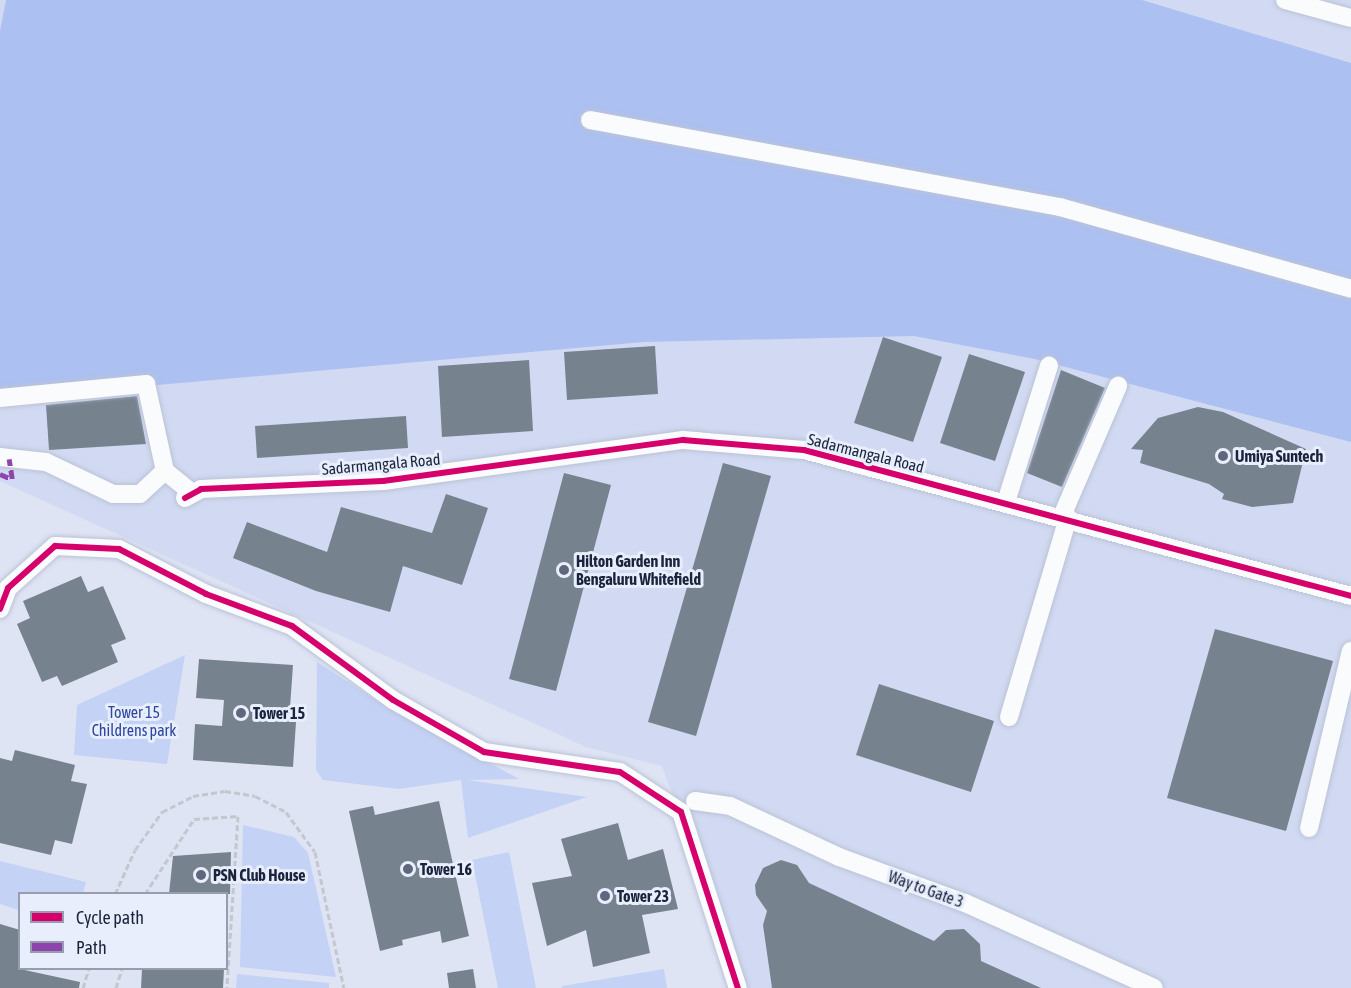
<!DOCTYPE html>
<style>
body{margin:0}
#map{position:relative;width:1351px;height:988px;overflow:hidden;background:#dee4f4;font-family:"Asap Condensed",sans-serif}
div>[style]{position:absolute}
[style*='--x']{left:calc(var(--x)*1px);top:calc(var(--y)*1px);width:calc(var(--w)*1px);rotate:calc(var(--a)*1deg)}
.built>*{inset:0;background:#d1daf2}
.green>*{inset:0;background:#c4d2f5}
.forest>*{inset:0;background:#acc0f1}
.building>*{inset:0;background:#77828f}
.path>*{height:3px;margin-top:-1.5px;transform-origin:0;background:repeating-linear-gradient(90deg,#c4c7ce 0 6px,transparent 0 9px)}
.roads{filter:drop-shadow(0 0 2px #bbc2d6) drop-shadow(0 0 2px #bbc2d6)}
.minor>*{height:18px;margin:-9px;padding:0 9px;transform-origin:9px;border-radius:9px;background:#fafbfd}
.quiet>*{height:4.5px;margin-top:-2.25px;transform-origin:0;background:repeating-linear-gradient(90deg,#8e44ad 0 9px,transparent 0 13.5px)}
.cycleway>*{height:6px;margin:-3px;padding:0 3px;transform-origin:3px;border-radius:3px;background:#d6006c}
.dots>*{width:16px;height:16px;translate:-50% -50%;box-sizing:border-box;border:3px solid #e8eefc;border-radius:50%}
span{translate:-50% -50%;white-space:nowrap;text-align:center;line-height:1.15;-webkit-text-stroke:6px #e8eefc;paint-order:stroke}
.street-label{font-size:16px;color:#1a243c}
.poi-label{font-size:16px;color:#1a243c;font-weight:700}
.left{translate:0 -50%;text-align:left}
.park-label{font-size:16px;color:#2c479f}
.legend{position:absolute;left:18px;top:892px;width:210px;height:78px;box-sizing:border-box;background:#e8eefc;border:2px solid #969daf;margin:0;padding:8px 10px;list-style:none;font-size:18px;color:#1a243c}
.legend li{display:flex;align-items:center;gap:12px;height:30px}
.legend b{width:30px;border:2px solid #969daf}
</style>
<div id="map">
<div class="built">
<div style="clip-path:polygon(0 0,1351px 0,1351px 988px,734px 988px,720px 925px,662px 766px,586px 747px,0 481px)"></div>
</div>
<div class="green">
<div style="clip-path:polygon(185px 655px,167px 764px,74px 755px,77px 705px)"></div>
<div style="clip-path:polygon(317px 662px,390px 709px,519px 779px,467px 780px,587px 797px,468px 838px,461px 780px,399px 789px,323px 780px,316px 770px)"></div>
<div style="clip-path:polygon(243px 825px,294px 837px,308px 853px,336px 977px,240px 967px)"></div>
<div style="clip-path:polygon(509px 852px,536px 988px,498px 988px,472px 860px)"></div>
<div style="clip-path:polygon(0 861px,86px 882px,83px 893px,20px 894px,19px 910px,0 904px)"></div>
<div style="clip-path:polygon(664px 969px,667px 988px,562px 988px,562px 986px)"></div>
<div style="clip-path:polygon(237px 974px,329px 983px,329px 988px,236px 988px)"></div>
</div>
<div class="forest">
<div style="clip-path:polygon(6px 0,1142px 0,1351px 63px,1351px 442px,1035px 359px,914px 336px,644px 342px,57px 394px,0 406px,0 31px)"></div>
</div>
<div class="building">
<div style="clip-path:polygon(883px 337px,942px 357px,913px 442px,854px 423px)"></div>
<div style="clip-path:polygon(655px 346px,658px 394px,567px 400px,564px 352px)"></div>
<div style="clip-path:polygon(969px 354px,1025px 372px,995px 461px,940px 443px)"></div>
<div style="clip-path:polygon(529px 360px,533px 431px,442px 437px,438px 366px)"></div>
<div style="clip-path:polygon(1061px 370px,1105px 388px,1062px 487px,1027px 473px)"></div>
<div style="clip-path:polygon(137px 396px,146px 444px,49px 450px,46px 405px)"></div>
<div style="clip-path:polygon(1198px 407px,1223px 412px,1306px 449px,1293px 503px,1252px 507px,1222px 499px,1224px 494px,1209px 484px,1140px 463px,1143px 450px,1131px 449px,1158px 418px)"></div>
<div style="clip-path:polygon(406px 416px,408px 448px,257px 458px,255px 426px)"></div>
<div style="clip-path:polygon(723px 463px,771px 476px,696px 736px,648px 722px)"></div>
<div style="clip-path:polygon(564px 473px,611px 485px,556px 691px,509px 679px)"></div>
<div style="clip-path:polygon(446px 494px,488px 508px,462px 585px,403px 566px,390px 612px,316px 591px,233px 558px,247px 522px,327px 552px,341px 507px,432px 533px)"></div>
<div style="clip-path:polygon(81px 576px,88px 592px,103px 586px,126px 639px,111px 645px,118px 662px,62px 686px,57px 676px,42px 682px,17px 624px,30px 618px,23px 601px)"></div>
<div style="clip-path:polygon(1215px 629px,1333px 661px,1286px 831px,1167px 798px)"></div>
<div style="clip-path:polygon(199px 659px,293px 665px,289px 722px,296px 722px,293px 767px,193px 760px,195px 724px,222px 726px,224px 700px,196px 698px)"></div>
<div style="clip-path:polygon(879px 684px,994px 721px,971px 792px,856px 755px)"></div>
<div style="clip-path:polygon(15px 750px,75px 765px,71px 781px,87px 784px,72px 844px,55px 840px,51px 855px,0 843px,0 758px,12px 761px)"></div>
<div style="clip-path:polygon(439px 801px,469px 936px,442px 943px,440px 931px,402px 940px,403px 945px,380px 951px,349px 811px,373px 806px,375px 815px)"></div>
<div style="clip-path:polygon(618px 823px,628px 860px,663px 849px,678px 909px,642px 915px,650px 953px,593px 967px,586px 930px,547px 946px,532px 883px,572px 876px,561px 839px)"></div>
<div style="clip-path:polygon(231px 852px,230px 894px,169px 894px,173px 856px)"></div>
<div style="clip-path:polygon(781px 860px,797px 865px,809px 883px,934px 941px,946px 930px,964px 929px,980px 944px,981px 961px,1041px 988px,772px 988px,763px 925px,767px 911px,756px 895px,755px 885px,763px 868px)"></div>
<div style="clip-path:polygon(0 924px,20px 930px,20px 969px,80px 982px,79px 988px,0 988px)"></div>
<div style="clip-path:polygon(142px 969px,224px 969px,223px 988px,141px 988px)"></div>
<div style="clip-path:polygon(473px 969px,476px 988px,449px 988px,447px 973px)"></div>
</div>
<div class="path">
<div style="--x:115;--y:894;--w:48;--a:-65.6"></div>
<div style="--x:135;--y:850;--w:47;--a:-54.6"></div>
<div style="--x:162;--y:812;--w:35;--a:-27"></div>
<div style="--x:193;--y:796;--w:32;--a:-9"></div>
<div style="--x:225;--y:791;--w:30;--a:9"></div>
<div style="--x:255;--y:796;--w:35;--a:27"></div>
<div style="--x:286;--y:812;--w:49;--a:54.1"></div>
<div style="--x:315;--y:852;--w:139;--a:78"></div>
<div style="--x:145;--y:894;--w:90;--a:-56.8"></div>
<div style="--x:194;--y:819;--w:44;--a:-3.9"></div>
<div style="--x:238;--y:816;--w:172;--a:93.7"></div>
<div style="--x:83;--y:988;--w:21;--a:-73"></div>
<div style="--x:116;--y:988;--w:21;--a:-73"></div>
</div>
<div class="roads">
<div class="minor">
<div style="--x:1285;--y:0;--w:68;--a:15.3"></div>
<div style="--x:590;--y:120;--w:478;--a:10.5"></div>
<div style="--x:1060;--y:207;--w:302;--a:15.7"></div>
<div style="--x:0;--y:398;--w:147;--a:-5.5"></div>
<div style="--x:146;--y:384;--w:89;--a:77.7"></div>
<div style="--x:165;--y:471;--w:35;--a:39"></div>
<div style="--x:0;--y:457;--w:46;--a:6.2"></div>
<div style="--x:46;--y:462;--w:74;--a:25.5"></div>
<div style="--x:113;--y:494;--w:27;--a:0"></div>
<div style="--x:140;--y:494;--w:34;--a:-43"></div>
<div style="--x:185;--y:498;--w:18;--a:-29"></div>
<div style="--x:201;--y:489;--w:182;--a:-2.5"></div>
<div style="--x:383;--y:481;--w:303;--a:-7.8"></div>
<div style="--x:683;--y:440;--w:121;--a:4.7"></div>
<div style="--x:804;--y:450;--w:566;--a:14.94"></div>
<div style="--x:1006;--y:502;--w:143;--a:-72.5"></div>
<div style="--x:1062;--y:516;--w:142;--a:-66.7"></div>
<div style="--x:0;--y:609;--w:22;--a:-69"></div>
<div style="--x:8;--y:588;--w:63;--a:-41.8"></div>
<div style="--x:55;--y:546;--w:64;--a:2.7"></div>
<div style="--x:119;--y:549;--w:98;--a:27.3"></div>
<div style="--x:206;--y:594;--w:92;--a:20.4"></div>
<div style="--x:292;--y:626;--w:125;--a:36.2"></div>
<div style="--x:393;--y:700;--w:105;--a:29.7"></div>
<div style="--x:484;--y:752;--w:137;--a:8.4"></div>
<div style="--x:620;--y:772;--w:73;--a:33.3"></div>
<div style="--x:681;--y:812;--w:185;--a:72.1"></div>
<div style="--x:1009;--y:717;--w:208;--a:-73.5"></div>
<div style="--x:695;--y:801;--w:35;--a:8"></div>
<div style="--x:730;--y:806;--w:120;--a:25.1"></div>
<div style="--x:839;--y:857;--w:134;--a:20.1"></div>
<div style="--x:965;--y:903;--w:207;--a:24.2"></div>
<div style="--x:1309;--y:828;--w:182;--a:-76.7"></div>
</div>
</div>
<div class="quiet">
<div style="--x:0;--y:474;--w:13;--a:23"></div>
<div style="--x:12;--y:479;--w:20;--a:-99"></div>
</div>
<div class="cycleway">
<div style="--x:185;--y:498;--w:18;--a:-29"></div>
<div style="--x:201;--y:489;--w:182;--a:-2.5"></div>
<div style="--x:383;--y:481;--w:303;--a:-7.8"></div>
<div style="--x:683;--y:440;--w:121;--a:4.7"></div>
<div style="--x:804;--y:450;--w:566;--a:14.94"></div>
<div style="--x:0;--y:609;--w:22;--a:-69"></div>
<div style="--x:8;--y:588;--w:63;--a:-41.8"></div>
<div style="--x:55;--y:546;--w:64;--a:2.7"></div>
<div style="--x:119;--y:549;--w:98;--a:27.3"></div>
<div style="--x:206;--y:594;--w:92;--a:20.4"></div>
<div style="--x:292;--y:626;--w:125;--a:36.2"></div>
<div style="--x:393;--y:700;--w:105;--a:29.7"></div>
<div style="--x:484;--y:752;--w:137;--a:8.4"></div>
<div style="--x:620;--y:772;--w:73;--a:33.3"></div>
<div style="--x:681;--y:812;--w:185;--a:72.1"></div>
</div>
<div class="dots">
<div style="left:1223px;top:456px;background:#5f677c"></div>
<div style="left:564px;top:570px;background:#5f677c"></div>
<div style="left:241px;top:713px;background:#5f677c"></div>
<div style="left:408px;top:869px;background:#5f677c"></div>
<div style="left:201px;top:875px;background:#5f677c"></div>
<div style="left:605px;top:896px;background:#5f677c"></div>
</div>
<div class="street-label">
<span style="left:866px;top:453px;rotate:14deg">Sadarmangala Road</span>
<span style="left:381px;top:464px;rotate:-5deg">Sadarmangala Road</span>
<span style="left:926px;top:889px;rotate:20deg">Way to Gate 3</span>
</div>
<div class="poi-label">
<span class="left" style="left:1235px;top:456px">Umiya Suntech</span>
<span class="left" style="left:576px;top:570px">Hilton Garden Inn<br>Bengaluru Whitefield</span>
<span class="left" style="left:253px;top:713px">Tower 15</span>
<span class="left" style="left:420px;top:869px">Tower 16</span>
<span class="left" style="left:213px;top:875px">PSN Club House</span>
<span class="left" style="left:617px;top:896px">Tower 23</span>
</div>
<div class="park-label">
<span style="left:134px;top:721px">Tower 15<br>Childrens park</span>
</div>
<ul class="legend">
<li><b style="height:8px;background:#d6006c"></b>Cycle path</li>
<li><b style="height:8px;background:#8e44ad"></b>Path</li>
</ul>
</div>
